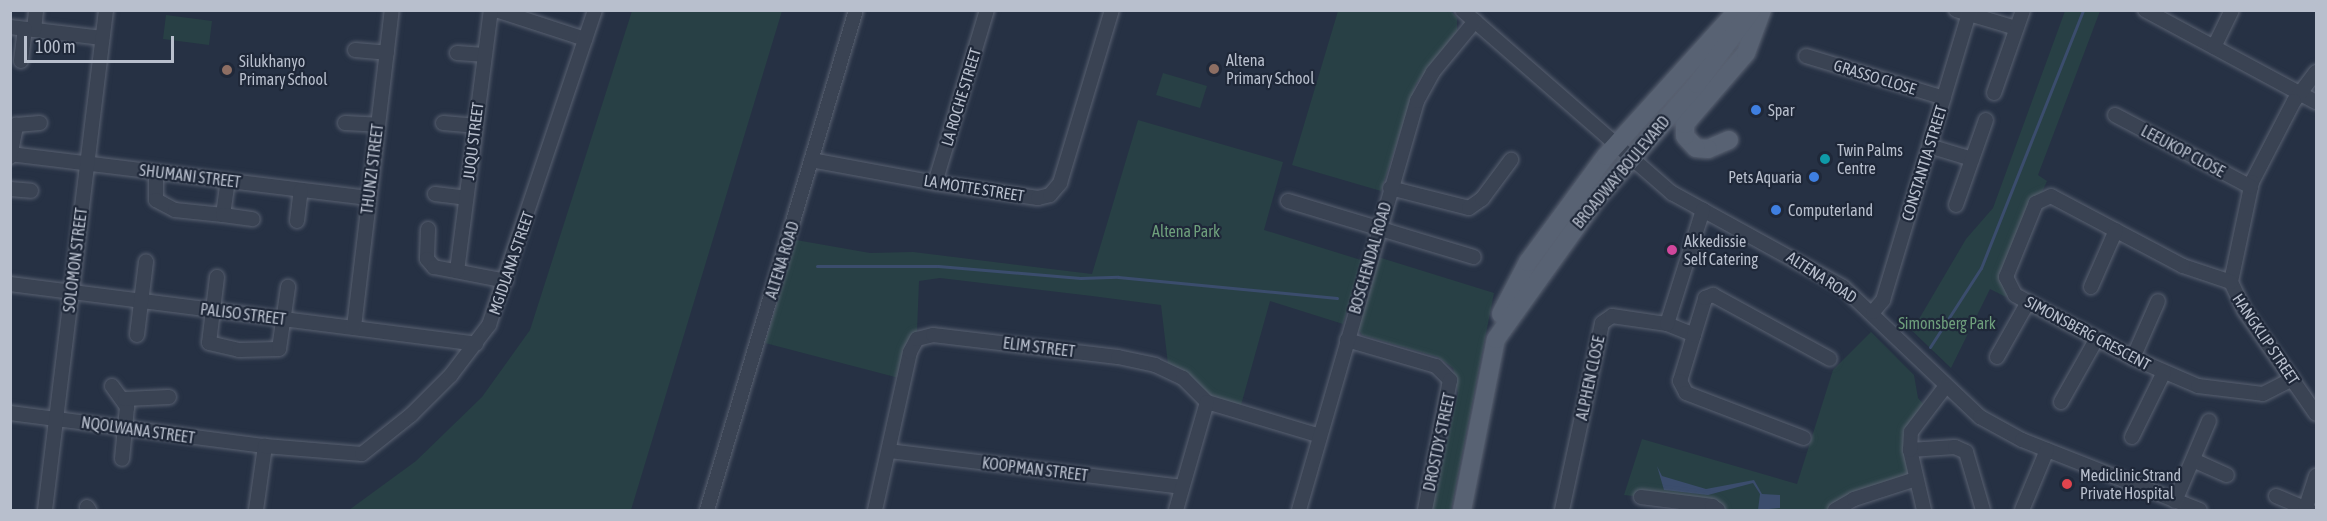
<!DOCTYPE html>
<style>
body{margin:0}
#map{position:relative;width:2327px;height:521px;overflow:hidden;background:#263144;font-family:"Asap Condensed",sans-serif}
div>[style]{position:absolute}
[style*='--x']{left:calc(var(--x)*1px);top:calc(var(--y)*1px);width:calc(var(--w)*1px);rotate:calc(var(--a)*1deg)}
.green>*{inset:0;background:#284045}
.water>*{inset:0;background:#3b4d6d}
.stream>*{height:3px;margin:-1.5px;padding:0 1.5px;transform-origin:1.5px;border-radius:1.5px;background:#3b4d6d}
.roads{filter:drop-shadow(0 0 2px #596171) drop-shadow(0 0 2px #596171)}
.minor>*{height:14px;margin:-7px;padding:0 7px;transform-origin:7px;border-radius:7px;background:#3a4353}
.major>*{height:18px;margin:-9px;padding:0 9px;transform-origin:9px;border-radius:9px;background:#586273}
.dots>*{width:16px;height:16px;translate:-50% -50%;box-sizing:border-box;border:3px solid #1f2839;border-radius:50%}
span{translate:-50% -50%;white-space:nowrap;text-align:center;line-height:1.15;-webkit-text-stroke:4.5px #1f2839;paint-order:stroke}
.poi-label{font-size:16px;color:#b8bfcd}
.left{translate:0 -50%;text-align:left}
.right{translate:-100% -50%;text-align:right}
.street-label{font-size:16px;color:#b8bfcd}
.park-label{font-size:16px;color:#6e9f7c}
.frame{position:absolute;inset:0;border:12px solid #b8bfcd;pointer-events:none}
.scale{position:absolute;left:24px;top:36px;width:150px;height:27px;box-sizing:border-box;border:3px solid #b8bfcd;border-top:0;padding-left:8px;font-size:18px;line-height:21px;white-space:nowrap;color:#b8bfcd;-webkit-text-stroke:4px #1f2839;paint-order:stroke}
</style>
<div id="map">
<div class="green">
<div style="clip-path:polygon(1450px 10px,1457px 18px,1457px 31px,1416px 84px,1381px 191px,1292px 165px,1338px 11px)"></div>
<div style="clip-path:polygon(632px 11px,782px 11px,631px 510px,349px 510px,416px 461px,482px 397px,530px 330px)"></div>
<div style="clip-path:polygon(2065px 11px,2100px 11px,2038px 175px,2047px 181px,2001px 282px,2007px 294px,2006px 297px,1990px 289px,1951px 368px,1904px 323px,1919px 319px,1966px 239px,1993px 208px)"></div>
<div style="clip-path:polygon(166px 15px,212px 21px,209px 45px,163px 39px)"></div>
<div style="clip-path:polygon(1163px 73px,1207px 86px,1200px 108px,1156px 95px)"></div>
<div style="clip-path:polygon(1138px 120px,1283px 162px,1264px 230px,1361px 260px,1343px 324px,1270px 301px,1241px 405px,1209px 396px,1184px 372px,1168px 364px,1161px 305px,1092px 296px,940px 278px,919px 281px,917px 332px,907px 343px,899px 378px,765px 343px,796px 240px,870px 253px,913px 252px,1092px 274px)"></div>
<div style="clip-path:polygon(1378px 257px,1494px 293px,1451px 510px,1431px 510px,1458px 393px,1453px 368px,1438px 357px,1362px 335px,1357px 327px)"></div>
<div style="clip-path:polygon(1871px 332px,1914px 375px,1918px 398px,1926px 407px,1915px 421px,1915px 479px,1834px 510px,1719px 510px,1712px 505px,1624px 495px,1642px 439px,1797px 484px,1833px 370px)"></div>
</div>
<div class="water">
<div style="clip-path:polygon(1657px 466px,1662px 476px,1706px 489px,1754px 480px,1762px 494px,1780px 495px,1780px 508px,1758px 510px,1760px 494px,1753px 483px,1708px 495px,1664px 490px)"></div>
</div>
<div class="stream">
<div style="--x:817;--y:266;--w:121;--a:0"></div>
<div style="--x:938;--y:266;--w:143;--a:4.8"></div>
<div style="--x:1080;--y:278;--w:38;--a:-2"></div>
<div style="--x:1118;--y:277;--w:220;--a:5.5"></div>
<div style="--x:1930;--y:347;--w:94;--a:-57.2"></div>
<div style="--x:1981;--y:268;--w:277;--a:-68.4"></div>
</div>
<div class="roads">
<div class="minor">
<div style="--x:496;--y:10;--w:94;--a:18"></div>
<div style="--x:1462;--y:10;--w:279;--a:41.1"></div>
<div style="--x:1672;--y:193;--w:195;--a:28.8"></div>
<div style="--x:1843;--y:287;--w:189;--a:43.5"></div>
<div style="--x:1980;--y:417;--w:48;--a:28.7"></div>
<div style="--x:2022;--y:440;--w:191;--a:21.5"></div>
<div style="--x:1956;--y:10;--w:63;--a:16.7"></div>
<div style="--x:2145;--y:10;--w:194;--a:28.3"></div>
<div style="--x:10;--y:27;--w:93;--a:6.8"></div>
<div style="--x:34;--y:30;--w:20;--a:-84"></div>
<div style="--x:2214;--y:47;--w:41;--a:-64.1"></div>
<div style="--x:355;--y:50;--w:32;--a:5"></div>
<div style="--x:457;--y:53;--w:27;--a:4"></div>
<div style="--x:1806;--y:56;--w:144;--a:16.9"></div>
<div style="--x:21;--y:61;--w:32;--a:-83"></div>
<div style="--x:2316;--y:72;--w:36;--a:127"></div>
<div style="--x:2294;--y:101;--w:91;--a:117.4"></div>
<div style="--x:2252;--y:182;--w:102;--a:101.9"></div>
<div style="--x:2231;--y:282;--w:31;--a:65"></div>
<div style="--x:2244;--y:310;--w:126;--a:55.3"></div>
<div style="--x:1994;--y:93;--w:88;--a:-70.7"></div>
<div style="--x:2115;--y:115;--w:154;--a:27.9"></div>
<div style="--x:345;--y:123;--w:33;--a:3"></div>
<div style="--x:443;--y:123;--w:32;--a:5"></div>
<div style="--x:1929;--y:146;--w:45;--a:16.8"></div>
<div style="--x:10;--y:154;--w:361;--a:7"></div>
<div style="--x:10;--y:157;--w:33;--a:-79"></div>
<div style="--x:16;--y:125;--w:24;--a:-5"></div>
<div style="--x:811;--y:160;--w:126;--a:10.5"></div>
<div style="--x:935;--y:183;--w:104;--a:8.3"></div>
<div style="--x:1038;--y:198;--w:12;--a:-14"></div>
<div style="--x:1050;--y:195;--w:16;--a:-50"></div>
<div style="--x:1060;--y:183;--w:181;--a:-73.3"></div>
<div style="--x:156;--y:172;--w:28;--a:90"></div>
<div style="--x:156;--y:200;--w:21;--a:28"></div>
<div style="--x:175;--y:210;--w:48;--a:5.9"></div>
<div style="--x:223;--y:215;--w:35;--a:-82"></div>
<div style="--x:935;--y:183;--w:181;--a:-73.3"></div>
<div style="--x:1390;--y:188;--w:81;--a:14.2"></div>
<div style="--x:1469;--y:208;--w:16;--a:-35"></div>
<div style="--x:1482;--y:199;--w:49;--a:-53.4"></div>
<div style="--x:10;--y:189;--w:21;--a:5"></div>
<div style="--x:435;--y:194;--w:31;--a:7"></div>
<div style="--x:1288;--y:201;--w:194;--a:16.8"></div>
<div style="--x:1956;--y:205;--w:90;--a:-70.6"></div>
<div style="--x:223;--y:215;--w:30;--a:8"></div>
<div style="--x:297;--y:221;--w:31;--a:-83"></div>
<div style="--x:428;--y:229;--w:30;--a:92"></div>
<div style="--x:427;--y:259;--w:11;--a:49"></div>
<div style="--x:434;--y:267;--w:73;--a:11"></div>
<div style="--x:457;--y:271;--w:263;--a:-82.6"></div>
<div style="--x:217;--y:277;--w:66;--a:96.9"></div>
<div style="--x:209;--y:343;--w:31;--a:13"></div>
<div style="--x:239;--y:350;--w:40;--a:-1.4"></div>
<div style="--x:279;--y:349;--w:63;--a:-81.7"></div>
<div style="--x:2231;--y:282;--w:51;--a:-161.6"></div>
<div style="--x:2183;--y:266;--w:149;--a:-152.1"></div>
<div style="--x:2051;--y:196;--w:17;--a:155"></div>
<div style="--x:2036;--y:203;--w:80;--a:112.1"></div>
<div style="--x:2006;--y:277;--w:20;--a:63"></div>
<div style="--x:2015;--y:295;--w:134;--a:28.1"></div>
<div style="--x:2133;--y:358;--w:71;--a:23.3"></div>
<div style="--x:2198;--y:386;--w:65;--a:7"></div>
<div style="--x:2263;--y:394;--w:33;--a:-27"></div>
<div style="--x:10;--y:284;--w:470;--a:7.3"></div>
<div style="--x:2091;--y:287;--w:62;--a:-66.3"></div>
<div style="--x:1873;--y:312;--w:16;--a:-50"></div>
<div style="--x:1883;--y:300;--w:303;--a:-73.3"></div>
<div style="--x:1667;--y:324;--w:29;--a:22"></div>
<div style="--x:1694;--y:335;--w:48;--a:106.9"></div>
<div style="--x:1680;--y:381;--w:13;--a:63"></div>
<div style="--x:1686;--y:393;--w:126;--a:20.9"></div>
<div style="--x:354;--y:327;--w:319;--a:-83.2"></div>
<div style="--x:137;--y:335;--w:74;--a:-83"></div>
<div style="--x:1694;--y:335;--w:39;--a:-73"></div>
<div style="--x:1705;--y:298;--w:9;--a:-21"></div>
<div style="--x:1713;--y:295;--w:133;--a:28.7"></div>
<div style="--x:1347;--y:340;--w:93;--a:16.3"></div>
<div style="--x:1436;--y:366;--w:20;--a:45"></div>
<div style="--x:1450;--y:380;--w:132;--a:100.9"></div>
<div style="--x:1997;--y:357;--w:63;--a:-60.6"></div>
<div style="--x:2133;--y:358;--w:62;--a:-66.3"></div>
<div style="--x:112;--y:386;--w:26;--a:54"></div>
<div style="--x:127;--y:407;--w:52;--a:95.5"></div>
<div style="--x:125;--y:399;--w:44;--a:-2.6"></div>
<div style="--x:2061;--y:402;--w:73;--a:-60.6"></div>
<div style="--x:10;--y:413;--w:257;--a:7.4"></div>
<div style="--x:2132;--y:437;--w:72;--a:-63.8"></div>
<div style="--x:1910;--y:450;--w:45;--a:-3.8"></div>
<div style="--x:1955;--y:447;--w:12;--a:24"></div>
<div style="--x:1966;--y:452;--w:60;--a:73.7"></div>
<div style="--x:889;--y:451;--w:295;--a:7"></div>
<div style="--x:2193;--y:460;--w:37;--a:24"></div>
<div style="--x:2276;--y:496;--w:36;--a:23"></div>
<div style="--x:1641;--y:497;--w:72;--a:7.2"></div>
<div style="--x:1712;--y:506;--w:7;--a:34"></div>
<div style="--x:2175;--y:501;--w:87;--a:-67"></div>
<div style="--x:87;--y:507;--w:4;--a:56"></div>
<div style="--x:45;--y:510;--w:504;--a:-83.04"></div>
<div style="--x:256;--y:510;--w:65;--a:-82"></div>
<div style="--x:265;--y:446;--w:97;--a:4.7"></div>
<div style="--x:362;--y:454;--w:63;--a:-38.5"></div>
<div style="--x:411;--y:415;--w:57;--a:-45"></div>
<div style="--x:451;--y:375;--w:63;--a:-52.8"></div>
<div style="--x:489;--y:325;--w:332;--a:-71.4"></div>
<div style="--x:707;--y:510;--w:522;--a:-73.41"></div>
<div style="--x:875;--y:510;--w:162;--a:-77.5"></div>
<div style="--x:910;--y:352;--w:15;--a:-62"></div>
<div style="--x:917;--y:339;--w:16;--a:-14"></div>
<div style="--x:933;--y:335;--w:186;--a:6.8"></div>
<div style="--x:1118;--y:357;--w:38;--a:12"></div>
<div style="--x:1155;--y:365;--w:31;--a:25"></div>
<div style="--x:1183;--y:378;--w:34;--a:45"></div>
<div style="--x:1207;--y:402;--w:118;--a:16.7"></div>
<div style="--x:1176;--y:510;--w:112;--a:-74"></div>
<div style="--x:1299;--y:510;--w:426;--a:-73.9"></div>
<div style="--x:1417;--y:101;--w:33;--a:-61"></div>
<div style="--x:1433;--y:72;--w:66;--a:-50.5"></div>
<div style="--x:1562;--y:510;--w:191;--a:-77.9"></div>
<div style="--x:1602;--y:323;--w:12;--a:-35"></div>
<div style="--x:1612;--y:316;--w:56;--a:8.3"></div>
<div style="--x:1667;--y:324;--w:120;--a:-72.5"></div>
<div style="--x:1835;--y:510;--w:22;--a:-30"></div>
<div style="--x:1854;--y:499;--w:65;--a:-17.9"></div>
<div style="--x:1924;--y:510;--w:62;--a:-103.1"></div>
<div style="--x:1910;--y:450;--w:18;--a:-87"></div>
<div style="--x:1911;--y:432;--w:56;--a:-52.9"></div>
<div style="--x:2022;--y:510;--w:65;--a:-67.4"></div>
<div style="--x:2305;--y:510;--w:36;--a:-72"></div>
</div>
<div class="major">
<div style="--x:1729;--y:140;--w:23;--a:157"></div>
<div style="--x:1708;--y:149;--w:12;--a:-175"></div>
<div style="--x:1696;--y:148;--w:16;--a:-133"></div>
<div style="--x:1685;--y:136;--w:12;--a:-90"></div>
<div style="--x:1685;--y:124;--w:94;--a:-49.3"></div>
<div style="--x:1746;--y:53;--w:46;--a:-69.6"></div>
<div style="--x:1501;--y:314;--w:59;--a:-62.6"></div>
<div style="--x:1528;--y:262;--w:132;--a:-53.7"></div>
<div style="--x:1606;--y:156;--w:197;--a:-47.9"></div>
<div style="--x:1462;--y:510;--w:174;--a:-78.8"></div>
<div style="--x:1496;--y:339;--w:173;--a:-54.4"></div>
<div style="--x:1597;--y:198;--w:152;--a:-48.7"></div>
<div style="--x:1697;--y:84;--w:92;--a:-53.4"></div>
</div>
</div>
<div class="dots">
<div style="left:1214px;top:69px;background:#8d6e63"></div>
<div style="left:227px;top:70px;background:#8d6e63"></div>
<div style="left:1756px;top:110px;background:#3f7fe0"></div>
<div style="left:1825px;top:159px;background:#0f9aa8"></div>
<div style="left:1814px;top:177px;background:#3f7fe0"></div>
<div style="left:1776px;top:210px;background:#3f7fe0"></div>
<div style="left:1672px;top:250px;background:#d1479c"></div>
<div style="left:2067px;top:484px;background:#e0444e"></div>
</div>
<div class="poi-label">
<span class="left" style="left:1226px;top:69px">Altena<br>Primary School</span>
<span class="left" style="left:239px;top:70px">Silukhanyo<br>Primary School</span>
<span class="left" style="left:1768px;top:110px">Spar</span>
<span class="left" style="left:1837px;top:159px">Twin Palms<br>Centre</span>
<span class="right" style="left:1802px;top:177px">Pets Aquaria</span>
<span class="left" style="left:1788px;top:210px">Computerland</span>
<span class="left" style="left:1684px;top:250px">Akkedissie<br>Self Catering</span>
<span class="left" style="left:2080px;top:484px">Mediclinic Strand<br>Private Hospital</span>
</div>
<div class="street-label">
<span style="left:1875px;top:77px;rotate:17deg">GRASSO CLOSE</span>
<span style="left:961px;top:97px;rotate:-73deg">LA ROCHE STREET</span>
<span style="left:473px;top:141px;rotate:-83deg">JUQU STREET</span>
<span style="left:2183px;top:151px;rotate:28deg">LEEUKOP CLOSE</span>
<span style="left:1924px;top:163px;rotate:-73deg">CONSTANTIA STREET</span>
<span style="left:372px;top:169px;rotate:-83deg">THUNZI STREET</span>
<span style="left:1621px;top:172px;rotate:-50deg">BROADWAY BOULEVARD</span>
<span style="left:190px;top:176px;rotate:7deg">SHUMANI STREET</span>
<span style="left:974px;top:188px;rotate:9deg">LA MOTTE STREET</span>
<span style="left:1370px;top:258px;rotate:-74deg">BOSCHENDAL ROAD</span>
<span style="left:75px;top:260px;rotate:-83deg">SOLOMON STREET</span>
<span style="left:782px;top:260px;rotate:-73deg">ALTENA ROAD</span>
<span style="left:511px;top:263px;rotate:-71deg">MGIDLANA STREET</span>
<span style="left:1822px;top:277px;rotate:33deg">ALTENA ROAD</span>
<span style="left:243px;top:314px;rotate:7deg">PALISO STREET</span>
<span style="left:2088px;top:333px;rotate:28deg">SIMONSBERG CRESCENT</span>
<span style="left:2266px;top:339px;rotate:56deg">HANGKLIP STREET</span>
<span style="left:1039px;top:347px;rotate:7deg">ELIM STREET</span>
<span style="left:1590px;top:378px;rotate:-78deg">ALPHEN CLOSE</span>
<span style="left:138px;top:430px;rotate:8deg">NQOLWANA STREET</span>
<span style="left:1439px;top:442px;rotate:-78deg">DROSTDY STREET</span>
<span style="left:1035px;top:469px;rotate:7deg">KOOPMAN STREET</span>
</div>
<div class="park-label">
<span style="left:1186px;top:231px">Altena Park</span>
<span style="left:1947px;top:323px">Simonsberg Park</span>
</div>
<div class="frame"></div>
<div class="scale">100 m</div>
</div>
